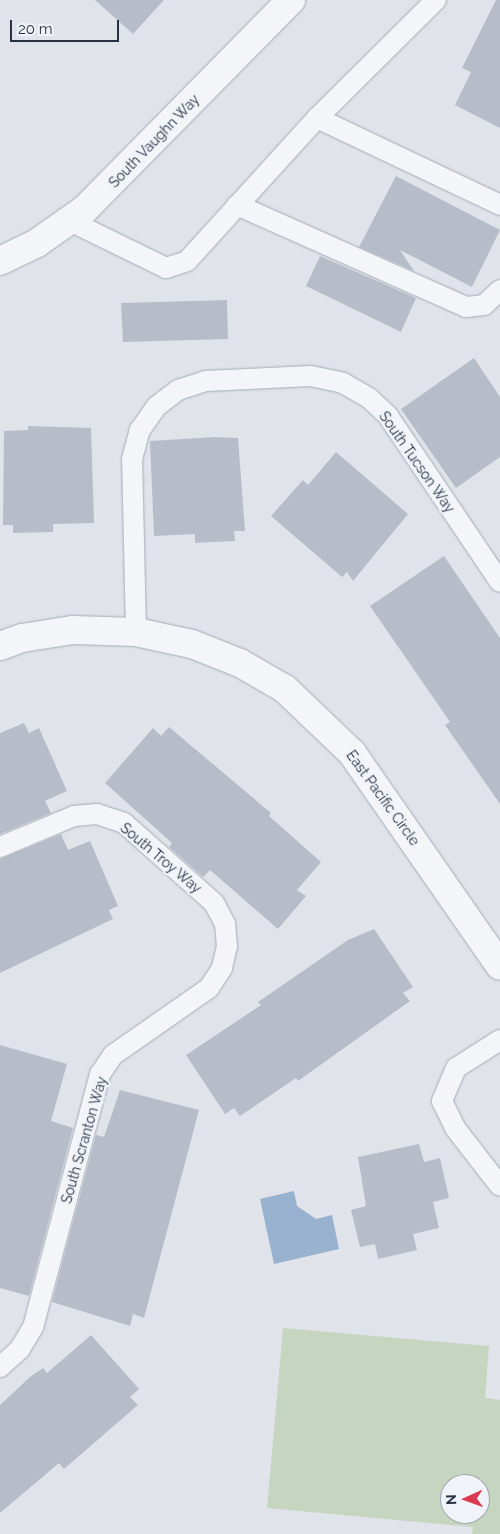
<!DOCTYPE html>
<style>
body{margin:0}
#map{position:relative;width:500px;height:1534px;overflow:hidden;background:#e0e4ea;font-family:Raleway,sans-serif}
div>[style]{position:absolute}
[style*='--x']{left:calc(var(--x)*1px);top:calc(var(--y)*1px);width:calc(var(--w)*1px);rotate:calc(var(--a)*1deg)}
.green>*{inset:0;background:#c5d5c0}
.water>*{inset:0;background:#98b1ce}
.building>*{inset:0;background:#b7bdc8}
.roads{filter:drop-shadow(0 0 1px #a5abb5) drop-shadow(0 0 1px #a5abb5)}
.service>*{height:20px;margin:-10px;padding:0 10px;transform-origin:10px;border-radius:10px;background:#f3f5f8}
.minor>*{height:28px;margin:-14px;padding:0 14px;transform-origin:14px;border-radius:14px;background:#f3f5f8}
span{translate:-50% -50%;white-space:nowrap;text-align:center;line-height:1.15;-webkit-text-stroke:4.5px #f0f3f7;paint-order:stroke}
.street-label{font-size:14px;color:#273143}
.north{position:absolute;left:440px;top:1474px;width:50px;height:50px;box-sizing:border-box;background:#f0f3f7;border:1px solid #a0a5af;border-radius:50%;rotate:268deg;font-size:14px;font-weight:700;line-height:20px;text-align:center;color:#273143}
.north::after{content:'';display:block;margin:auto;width:18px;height:22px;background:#da3a4f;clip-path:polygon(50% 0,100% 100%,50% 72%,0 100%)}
.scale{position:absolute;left:10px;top:20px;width:109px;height:22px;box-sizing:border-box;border:2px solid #273143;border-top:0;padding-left:6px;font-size:15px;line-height:18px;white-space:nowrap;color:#273143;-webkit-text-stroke:4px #f0f3f7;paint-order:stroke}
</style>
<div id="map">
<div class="green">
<div style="clip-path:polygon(evenodd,283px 1328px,489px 1346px,485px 1398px,500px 1400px,500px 1534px,472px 1534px,473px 1527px,267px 1508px,283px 1328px,450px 1484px,480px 1484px,480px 1514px,450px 1514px,450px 1484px)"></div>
</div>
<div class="water">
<div style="clip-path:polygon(294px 1191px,297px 1206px,316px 1219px,332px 1215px,339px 1249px,274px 1264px,260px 1199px)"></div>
</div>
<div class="building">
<div style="clip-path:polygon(95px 0,164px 0,133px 34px)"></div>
<div style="clip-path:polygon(496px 0,500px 0,500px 128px,455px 105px,471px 72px,462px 68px)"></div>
<div style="clip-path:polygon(396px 176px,500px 230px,472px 287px,400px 250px,414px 271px,359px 247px)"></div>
<div style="clip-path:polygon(320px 256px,416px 298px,401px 332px,306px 286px)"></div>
<div style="clip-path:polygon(227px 300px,228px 339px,123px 342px,121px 303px)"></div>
<div style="clip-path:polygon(474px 358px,500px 397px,500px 457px,456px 488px,401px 409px)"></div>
<div style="clip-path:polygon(28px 426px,91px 428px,94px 523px,53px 524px,53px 532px,13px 533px,13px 525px,3px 525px,4px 431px,28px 430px)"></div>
<div style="clip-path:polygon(215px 437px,238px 438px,245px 531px,234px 531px,235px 541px,195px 543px,195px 534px,154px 536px,150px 441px)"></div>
<div style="clip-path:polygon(336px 452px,408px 514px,353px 581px,347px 572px,342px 577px,271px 516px,303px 480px,308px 485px)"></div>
<div style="clip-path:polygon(444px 556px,500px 638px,500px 804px,445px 725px,450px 722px,370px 606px)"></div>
<div style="clip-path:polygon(24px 723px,29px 733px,39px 728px,67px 791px,45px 801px,51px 813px,0 834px,0 733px)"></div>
<div style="clip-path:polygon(169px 727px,271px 813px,269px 816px,321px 862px,297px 890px,306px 896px,278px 929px,210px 870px,203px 877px,169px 847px,172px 843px,105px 783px,153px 728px,161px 736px)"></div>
<div style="clip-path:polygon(61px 834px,68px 850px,90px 841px,118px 906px,109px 910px,113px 919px,0 973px,0 859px)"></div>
<div style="clip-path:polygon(374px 929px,413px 987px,403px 993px,410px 1001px,298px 1081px,296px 1078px,240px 1116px,234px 1108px,225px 1114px,186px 1055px,261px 1005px,258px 1002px,348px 940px)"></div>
<div style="clip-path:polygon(0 1045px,67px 1064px,51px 1121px,73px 1128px,29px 1296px,0 1288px)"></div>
<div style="clip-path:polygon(120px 1090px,199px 1110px,144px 1318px,133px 1314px,130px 1326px,52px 1302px,96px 1135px,104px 1137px)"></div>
<div style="clip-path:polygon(419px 1144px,424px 1162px,440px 1158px,449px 1198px,433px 1202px,439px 1228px,413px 1234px,417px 1250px,378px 1259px,375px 1244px,360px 1247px,351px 1210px,366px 1206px,358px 1157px)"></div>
<div style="clip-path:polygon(91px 1335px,139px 1389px,130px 1397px,138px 1405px,64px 1469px,59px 1463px,0 1513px,0 1405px,30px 1377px,43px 1368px,47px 1373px)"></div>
</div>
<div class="roads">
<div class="service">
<div style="--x:317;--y:118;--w:203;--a:25.4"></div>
<div style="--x:237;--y:205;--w:251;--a:24"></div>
<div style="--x:466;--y:307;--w:18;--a:-6"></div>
<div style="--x:484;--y:305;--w:22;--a:-43"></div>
<div style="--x:70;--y:221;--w:107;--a:26.1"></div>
<div style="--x:166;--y:268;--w:22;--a:-18"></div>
<div style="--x:187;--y:261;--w:193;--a:-47.7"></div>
<div style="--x:317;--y:118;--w:168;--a:-44.8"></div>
<div style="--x:136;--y:632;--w:173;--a:-91.3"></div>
<div style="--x:132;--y:459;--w:30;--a:-75"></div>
<div style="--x:140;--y:430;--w:29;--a:-55"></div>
<div style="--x:157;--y:406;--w:26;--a:-37"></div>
<div style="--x:178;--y:390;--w:29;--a:-18"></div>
<div style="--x:206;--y:381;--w:105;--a:-2.7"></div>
<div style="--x:311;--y:376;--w:33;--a:12"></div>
<div style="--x:343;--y:383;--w:30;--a:30"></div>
<div style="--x:369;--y:398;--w:26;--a:43"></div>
<div style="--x:388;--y:416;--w:200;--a:56"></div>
<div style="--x:0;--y:847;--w:80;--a:-22.7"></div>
<div style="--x:74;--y:816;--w:23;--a:-5"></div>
<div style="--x:97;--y:814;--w:28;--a:18"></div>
<div style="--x:124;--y:823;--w:120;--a:41.6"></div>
<div style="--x:214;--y:903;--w:24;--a:62"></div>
<div style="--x:225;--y:924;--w:22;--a:85"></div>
<div style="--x:227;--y:946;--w:23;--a:103"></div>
<div style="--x:222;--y:968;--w:24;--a:123"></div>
<div style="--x:209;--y:988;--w:117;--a:145.1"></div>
<div style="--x:113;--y:1055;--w:23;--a:124"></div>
<div style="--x:100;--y:1074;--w:262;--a:104.8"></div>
<div style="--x:33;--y:1327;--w:26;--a:121"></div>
<div style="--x:20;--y:1349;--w:27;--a:138"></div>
<div style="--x:500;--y:1040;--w:52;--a:147.5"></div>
<div style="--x:456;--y:1068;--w:36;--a:113"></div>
<div style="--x:442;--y:1101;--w:30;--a:64"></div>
<div style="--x:455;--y:1128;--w:73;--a:52.2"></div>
</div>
<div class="minor">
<div style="--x:0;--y:261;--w:41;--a:-25.9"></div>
<div style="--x:37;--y:243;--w:57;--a:-35.1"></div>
<div style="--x:84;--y:210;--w:295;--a:-45.4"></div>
<div style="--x:0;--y:646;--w:23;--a:-20"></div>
<div style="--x:22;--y:638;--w:52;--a:-8.9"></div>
<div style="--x:73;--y:630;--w:63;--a:1.8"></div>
<div style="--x:136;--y:632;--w:57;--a:12.1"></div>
<div style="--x:192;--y:644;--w:52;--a:21.6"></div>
<div style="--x:240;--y:663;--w:52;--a:30"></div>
<div style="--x:285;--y:689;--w:93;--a:43.7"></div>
<div style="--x:352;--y:753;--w:259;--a:55.2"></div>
</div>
</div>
<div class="street-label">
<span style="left:154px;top:141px;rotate:-46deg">South Vaughn Way</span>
<span style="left:417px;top:462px;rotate:55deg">South Tucson Way</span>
<span style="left:383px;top:798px;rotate:54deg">East Pacific Circle</span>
<span style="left:161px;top:858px;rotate:40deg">South Troy Way</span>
<span style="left:84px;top:1140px;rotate:-74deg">South Scranton Way</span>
</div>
<div class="north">N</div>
<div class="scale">20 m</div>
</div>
